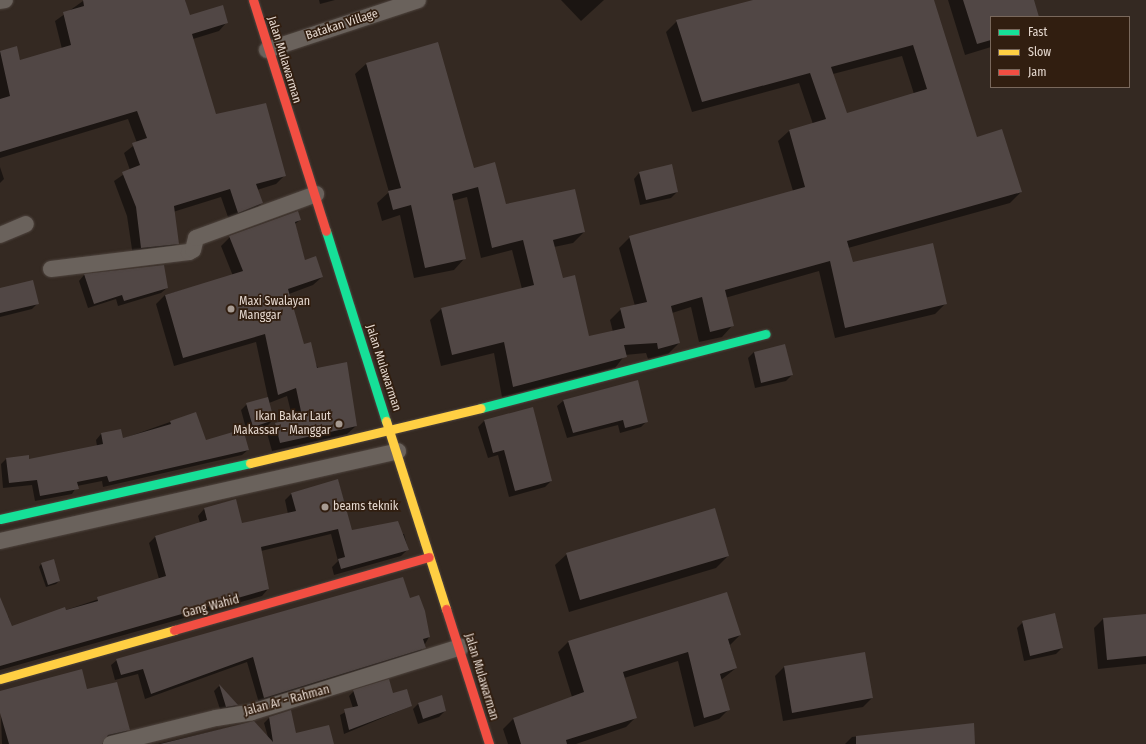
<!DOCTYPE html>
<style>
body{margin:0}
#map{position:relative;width:1146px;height:744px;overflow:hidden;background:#342922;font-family:"Fira Sans Condensed",sans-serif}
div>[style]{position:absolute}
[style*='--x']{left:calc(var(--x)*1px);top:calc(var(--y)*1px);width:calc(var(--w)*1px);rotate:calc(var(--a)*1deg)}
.shadow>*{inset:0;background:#0007}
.building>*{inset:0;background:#514745}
.roads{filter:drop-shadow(0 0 1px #4f453f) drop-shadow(0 0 1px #4f453f)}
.street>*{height:16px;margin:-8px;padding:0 8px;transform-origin:8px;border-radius:8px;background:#6a625c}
.fast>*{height:9px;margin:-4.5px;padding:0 4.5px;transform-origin:4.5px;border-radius:4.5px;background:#16e098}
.slow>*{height:9px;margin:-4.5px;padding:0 4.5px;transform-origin:4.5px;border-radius:4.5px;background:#ffcf43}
.jam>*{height:9px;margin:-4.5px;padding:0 4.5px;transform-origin:4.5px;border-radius:4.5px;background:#f24e42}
.dots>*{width:11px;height:11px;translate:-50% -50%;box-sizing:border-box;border:2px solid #311e10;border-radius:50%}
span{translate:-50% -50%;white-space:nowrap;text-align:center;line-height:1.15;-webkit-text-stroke:3.5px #311e10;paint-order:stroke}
.street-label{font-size:12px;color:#e5d8cf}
.poi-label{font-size:12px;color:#e5d8cf}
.left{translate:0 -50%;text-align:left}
.right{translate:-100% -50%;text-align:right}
.legend{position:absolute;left:990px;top:16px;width:140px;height:72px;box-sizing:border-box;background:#311e10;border:1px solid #79685c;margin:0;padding:5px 7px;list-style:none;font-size:12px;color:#e5d8cf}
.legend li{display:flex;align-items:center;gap:8px;height:20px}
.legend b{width:20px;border:1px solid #79685c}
</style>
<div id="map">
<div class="shadow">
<div style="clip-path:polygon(185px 0,189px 16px,227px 22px,219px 31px,193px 39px,215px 115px,285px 175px,276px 184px,257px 190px,262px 203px,253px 212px,229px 220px,221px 197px,173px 212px,178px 243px,169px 252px,133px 256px,127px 216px,114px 181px,130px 170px,124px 153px,137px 143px,128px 119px,0 158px,0 52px,16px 48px,20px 61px,62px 49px,55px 21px,83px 1px)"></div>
<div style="clip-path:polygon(319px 0,335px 0,320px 4px)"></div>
<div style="clip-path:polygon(561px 0,604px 0,581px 21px)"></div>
<div style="clip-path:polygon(evenodd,757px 0,933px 0,976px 138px,1021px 192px,1010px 203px,848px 248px,852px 263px,946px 303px,935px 314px,835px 338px,819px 271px,725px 298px,732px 326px,722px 337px,699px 342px,691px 307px,672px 313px,679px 343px,668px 354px,648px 359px,646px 353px,625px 355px,615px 368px,502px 397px,494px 353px,441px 366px,430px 320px,441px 309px,522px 289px,512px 250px,481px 258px,467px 197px,452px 201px,464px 259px,454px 270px,414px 278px,400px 215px,382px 221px,377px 203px,389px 192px,355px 74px,366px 64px,506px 205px,584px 232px,573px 243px,554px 247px,562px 280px,588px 338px,613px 332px,610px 320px,621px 309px,635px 306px,619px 248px,630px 237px,793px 191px,778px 141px,789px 131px,813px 124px,799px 83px,692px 112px,666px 32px,677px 21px,757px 0,902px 56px,914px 94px,846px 114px,833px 74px,902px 56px)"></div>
<div style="clip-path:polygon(948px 0,1033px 0,1038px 17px,991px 17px,991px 47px,965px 55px)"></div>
<div style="clip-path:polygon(0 167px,4px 179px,0 183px)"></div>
<div style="clip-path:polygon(639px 173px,677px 192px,671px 198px,640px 205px,634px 179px)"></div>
<div style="clip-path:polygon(300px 220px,295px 224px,305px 262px,322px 277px,313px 285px,289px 294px,303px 345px,356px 426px,347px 434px,272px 451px,267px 433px,276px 424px,293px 420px,287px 396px,269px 403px,273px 420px,267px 426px,247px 432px,241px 410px,247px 404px,268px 398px,256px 342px,174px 366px,156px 304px,165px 295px,233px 276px,221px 246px,230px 237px)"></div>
<div style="clip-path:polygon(163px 266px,167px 288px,161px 293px,118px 306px,116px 299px,88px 308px,79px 281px,84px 275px)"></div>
<div style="clip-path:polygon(0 289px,38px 303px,32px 309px,0 317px)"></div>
<div style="clip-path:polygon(754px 352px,792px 375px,786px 381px,755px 388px,748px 358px)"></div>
<div style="clip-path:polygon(637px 381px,647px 421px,641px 427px,620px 433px,618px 425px,567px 438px,557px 406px,563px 401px)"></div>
<div style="clip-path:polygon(532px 409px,551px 481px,545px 487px,509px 497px,498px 455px,488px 458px,478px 427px,484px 421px)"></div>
<div style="clip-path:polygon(170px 422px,205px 441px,248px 450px,242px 455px,103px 487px,102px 481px,77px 486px,72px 494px,35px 501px,32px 485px,3px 488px,1px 464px,6px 459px,29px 460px,97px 446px,96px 440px,101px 434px,122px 439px)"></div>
<div style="clip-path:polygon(338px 480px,351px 531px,404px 534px,408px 549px,401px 556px,334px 575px,332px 567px,338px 561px,331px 534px,261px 551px,268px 589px,262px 596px,0 670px,0 619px,8px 616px,12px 628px,159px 579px,149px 543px,155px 537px,200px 523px,198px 516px,204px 509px,241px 524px,288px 514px,285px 500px,291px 494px)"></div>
<div style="clip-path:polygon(567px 554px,728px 556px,716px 568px,569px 612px,555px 565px)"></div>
<div style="clip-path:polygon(41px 564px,59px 581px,56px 584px,46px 587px,39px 567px)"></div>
<div style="clip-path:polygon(409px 600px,429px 637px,420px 653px,259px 703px,247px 662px,145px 699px,138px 674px,115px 680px,111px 665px,117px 660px)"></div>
<div style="clip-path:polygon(1146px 615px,1146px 664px,1098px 669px,1094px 628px,1103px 619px)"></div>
<div style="clip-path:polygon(1023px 622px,1062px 648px,1056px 654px,1024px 661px,1017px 628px)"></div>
<div style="clip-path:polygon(740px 635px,730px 645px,736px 668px,721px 680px,729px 709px,719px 719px,694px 727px,678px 661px,624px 678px,636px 717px,626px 727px,576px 744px,508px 744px,503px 729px,513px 719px,572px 697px,558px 652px,568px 642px)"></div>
<div style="clip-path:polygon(784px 667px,872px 698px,863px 707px,783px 721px,775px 676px)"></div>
<div style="clip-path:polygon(219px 686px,237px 705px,231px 710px,221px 712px,214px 691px)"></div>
<div style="clip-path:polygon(86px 690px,129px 729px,123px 735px,101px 744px,2px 744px,0 692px)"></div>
<div style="clip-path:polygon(354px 691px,393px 695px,411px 706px,344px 734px,340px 715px,353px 708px,349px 696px)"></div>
<div style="clip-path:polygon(419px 703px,445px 711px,439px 717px,418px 724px,413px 709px)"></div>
<div style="clip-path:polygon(270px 717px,295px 734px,333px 744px,158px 744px,254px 722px,268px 737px,264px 723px)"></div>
<div style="clip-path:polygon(973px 724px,974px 744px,845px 744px,852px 737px)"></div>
</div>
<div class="building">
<div style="clip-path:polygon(83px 0,185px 0,190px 15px,223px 5px,228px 23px,192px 34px,216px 114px,266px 103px,286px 176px,256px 184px,263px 203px,238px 213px,230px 189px,174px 206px,179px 244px,141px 248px,136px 207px,122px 172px,140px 165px,132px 143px,147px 138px,137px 111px,0 152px,0 99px,10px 96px,0 51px,17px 46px,20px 60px,71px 45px,63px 12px,84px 6px)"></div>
<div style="clip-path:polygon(evenodd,753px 0,934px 0,977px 137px,1002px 129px,1022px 192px,847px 241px,853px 262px,933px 243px,947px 304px,845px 328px,830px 261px,725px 290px,734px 326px,710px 332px,702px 297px,671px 306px,680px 343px,658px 349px,657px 343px,624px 345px,627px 357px,513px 387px,504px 342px,452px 355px,441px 308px,534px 285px,523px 240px,492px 248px,478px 187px,452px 194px,466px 259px,425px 268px,411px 205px,393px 210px,388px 191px,401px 188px,366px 63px,438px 42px,474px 168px,495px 162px,506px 204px,575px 189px,585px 232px,553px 240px,563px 278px,575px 275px,589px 336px,625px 328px,620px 308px,647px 302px,629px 236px,805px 187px,789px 130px,826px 119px,810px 73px,702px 102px,676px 20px,753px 0,913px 45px,927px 89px,847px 113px,831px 67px,913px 45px)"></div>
<div style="clip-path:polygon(963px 0,1034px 0,1039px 17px,991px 17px,991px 40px,977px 44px)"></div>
<div style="clip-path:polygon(672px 164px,678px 192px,646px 200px,639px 172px)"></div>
<div style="clip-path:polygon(298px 211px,301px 220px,295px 222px,305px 260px,316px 256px,323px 277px,288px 289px,304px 344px,311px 342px,317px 368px,347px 362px,357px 426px,280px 443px,275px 423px,302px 416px,296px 388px,278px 395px,265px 334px,183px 358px,165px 295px,243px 271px,229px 236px)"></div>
<div style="clip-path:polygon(164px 265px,168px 288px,124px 301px,122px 295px,94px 304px,84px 274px)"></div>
<div style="clip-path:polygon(33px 280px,39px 304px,0 313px,0 288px)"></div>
<div style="clip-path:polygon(785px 344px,793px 375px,761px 383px,754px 352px)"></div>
<div style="clip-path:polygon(638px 380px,648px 422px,625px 428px,623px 420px,573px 433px,563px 400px)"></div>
<div style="clip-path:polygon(268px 397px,274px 420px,253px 427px,246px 403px)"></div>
<div style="clip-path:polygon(533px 407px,552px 481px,515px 491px,504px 450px,493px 453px,484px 420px)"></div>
<div style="clip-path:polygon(196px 412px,206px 440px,243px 429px,249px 450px,109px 482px,107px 476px,77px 482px,79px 489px,40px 496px,37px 480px,9px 483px,6px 458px,29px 455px,29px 459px,103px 444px,101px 433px,121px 429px,123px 438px,171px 424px,170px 421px)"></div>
<div style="clip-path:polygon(338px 479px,352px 530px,398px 521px,409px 550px,341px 569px,338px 559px,345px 557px,338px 529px,261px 547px,269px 589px,0 666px,0 597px,12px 626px,65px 607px,66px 610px,98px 601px,97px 597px,166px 576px,155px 536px,207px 520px,204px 508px,236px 499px,242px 523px,296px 511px,291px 493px)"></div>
<div style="clip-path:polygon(715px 508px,729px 556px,580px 600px,566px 553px)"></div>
<div style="clip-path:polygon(54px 559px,60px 581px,48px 585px,41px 563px)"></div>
<div style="clip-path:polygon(403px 577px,410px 598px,419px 595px,425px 611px,430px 637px,423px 639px,426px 648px,264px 698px,253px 657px,151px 694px,143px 669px,121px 675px,116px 659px)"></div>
<div style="clip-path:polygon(727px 592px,741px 635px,728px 639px,737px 668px,720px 674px,730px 710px,704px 718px,688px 652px,623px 672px,637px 718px,566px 740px,567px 744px,521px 744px,513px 718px,584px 692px,568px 641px)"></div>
<div style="clip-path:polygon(1055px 613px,1063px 648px,1030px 656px,1022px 621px)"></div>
<div style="clip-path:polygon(1146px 614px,1146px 656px,1107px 660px,1103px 618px)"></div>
<div style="clip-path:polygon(865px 652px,873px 698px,792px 713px,784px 666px)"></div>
<div style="clip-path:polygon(82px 669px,87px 689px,117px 682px,130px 730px,108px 735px,102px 744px,9px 744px,0 713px,0 691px)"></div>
<div style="clip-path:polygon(389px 679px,393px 693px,407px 689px,412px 706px,349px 730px,344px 709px,358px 706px,353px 690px)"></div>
<div style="clip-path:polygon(219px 684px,238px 705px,226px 707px)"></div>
<div style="clip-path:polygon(442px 695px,446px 711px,423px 719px,418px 703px)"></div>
<div style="clip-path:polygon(291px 710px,296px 733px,329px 725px,334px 744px,160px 744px,254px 721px,273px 742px,269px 717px)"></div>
<div style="clip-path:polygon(974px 723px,975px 744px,856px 744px,856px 736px)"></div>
</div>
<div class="roads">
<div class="street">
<div style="--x:0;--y:1;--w:5;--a:-11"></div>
<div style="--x:267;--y:50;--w:159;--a:-18.3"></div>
<div style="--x:0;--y:235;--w:28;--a:-23"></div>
<div style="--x:51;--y:269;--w:139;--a:-7"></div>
<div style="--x:189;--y:252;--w:4;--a:-27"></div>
<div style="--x:193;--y:250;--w:12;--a:-76"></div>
<div style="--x:196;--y:238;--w:128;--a:-20.1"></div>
<div style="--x:0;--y:541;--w:408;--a:-12.7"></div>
<div style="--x:111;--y:744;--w:108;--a:-13.9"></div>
<div style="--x:216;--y:718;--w:36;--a:-9"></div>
<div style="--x:252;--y:712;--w:219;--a:-17.3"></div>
</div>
<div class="fast">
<div style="--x:326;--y:231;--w:199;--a:72.5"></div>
<div style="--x:481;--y:408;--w:294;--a:-14.6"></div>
<div style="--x:0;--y:519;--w:256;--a:-12.6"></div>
</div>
<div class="slow">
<div style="--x:386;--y:421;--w:197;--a:72.3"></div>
<div style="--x:250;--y:463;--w:237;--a:-13.4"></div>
<div style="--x:0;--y:679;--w:181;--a:-15.7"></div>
</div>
<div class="jam">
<div style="--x:253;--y:0;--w:242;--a:72.5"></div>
<div style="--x:446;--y:609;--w:142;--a:72.3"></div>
<div style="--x:174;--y:630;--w:265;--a:-16"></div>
</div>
</div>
<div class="dots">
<div style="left:231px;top:309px;background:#a79b92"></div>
<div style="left:339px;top:424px;background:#a79b92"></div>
<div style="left:325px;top:507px;background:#a79b92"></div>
</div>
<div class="street-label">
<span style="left:342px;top:25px;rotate:-18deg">Batakan Village</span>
<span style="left:284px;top:60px;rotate:73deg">Jalan Mulawarman</span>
<span style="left:383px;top:368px;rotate:72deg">Jalan Mulawarman</span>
<span style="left:211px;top:607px;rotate:-15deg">Gang Wahid</span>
<span style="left:481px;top:677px;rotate:73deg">Jalan Mulawarman</span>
<span style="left:287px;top:701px;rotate:-15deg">Jalan Ar - Rahman</span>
</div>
<div class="poi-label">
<span class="left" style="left:239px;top:309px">Maxi Swalayan<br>Manggar</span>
<span class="right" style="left:331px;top:424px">Ikan Bakar Laut<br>Makassar - Manggar</span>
<span class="left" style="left:333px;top:507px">beams teknik</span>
</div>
<ul class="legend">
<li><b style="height:5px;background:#16e098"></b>Fast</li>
<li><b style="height:5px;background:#ffcf43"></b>Slow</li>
<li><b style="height:5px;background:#f24e42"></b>Jam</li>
</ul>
</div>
